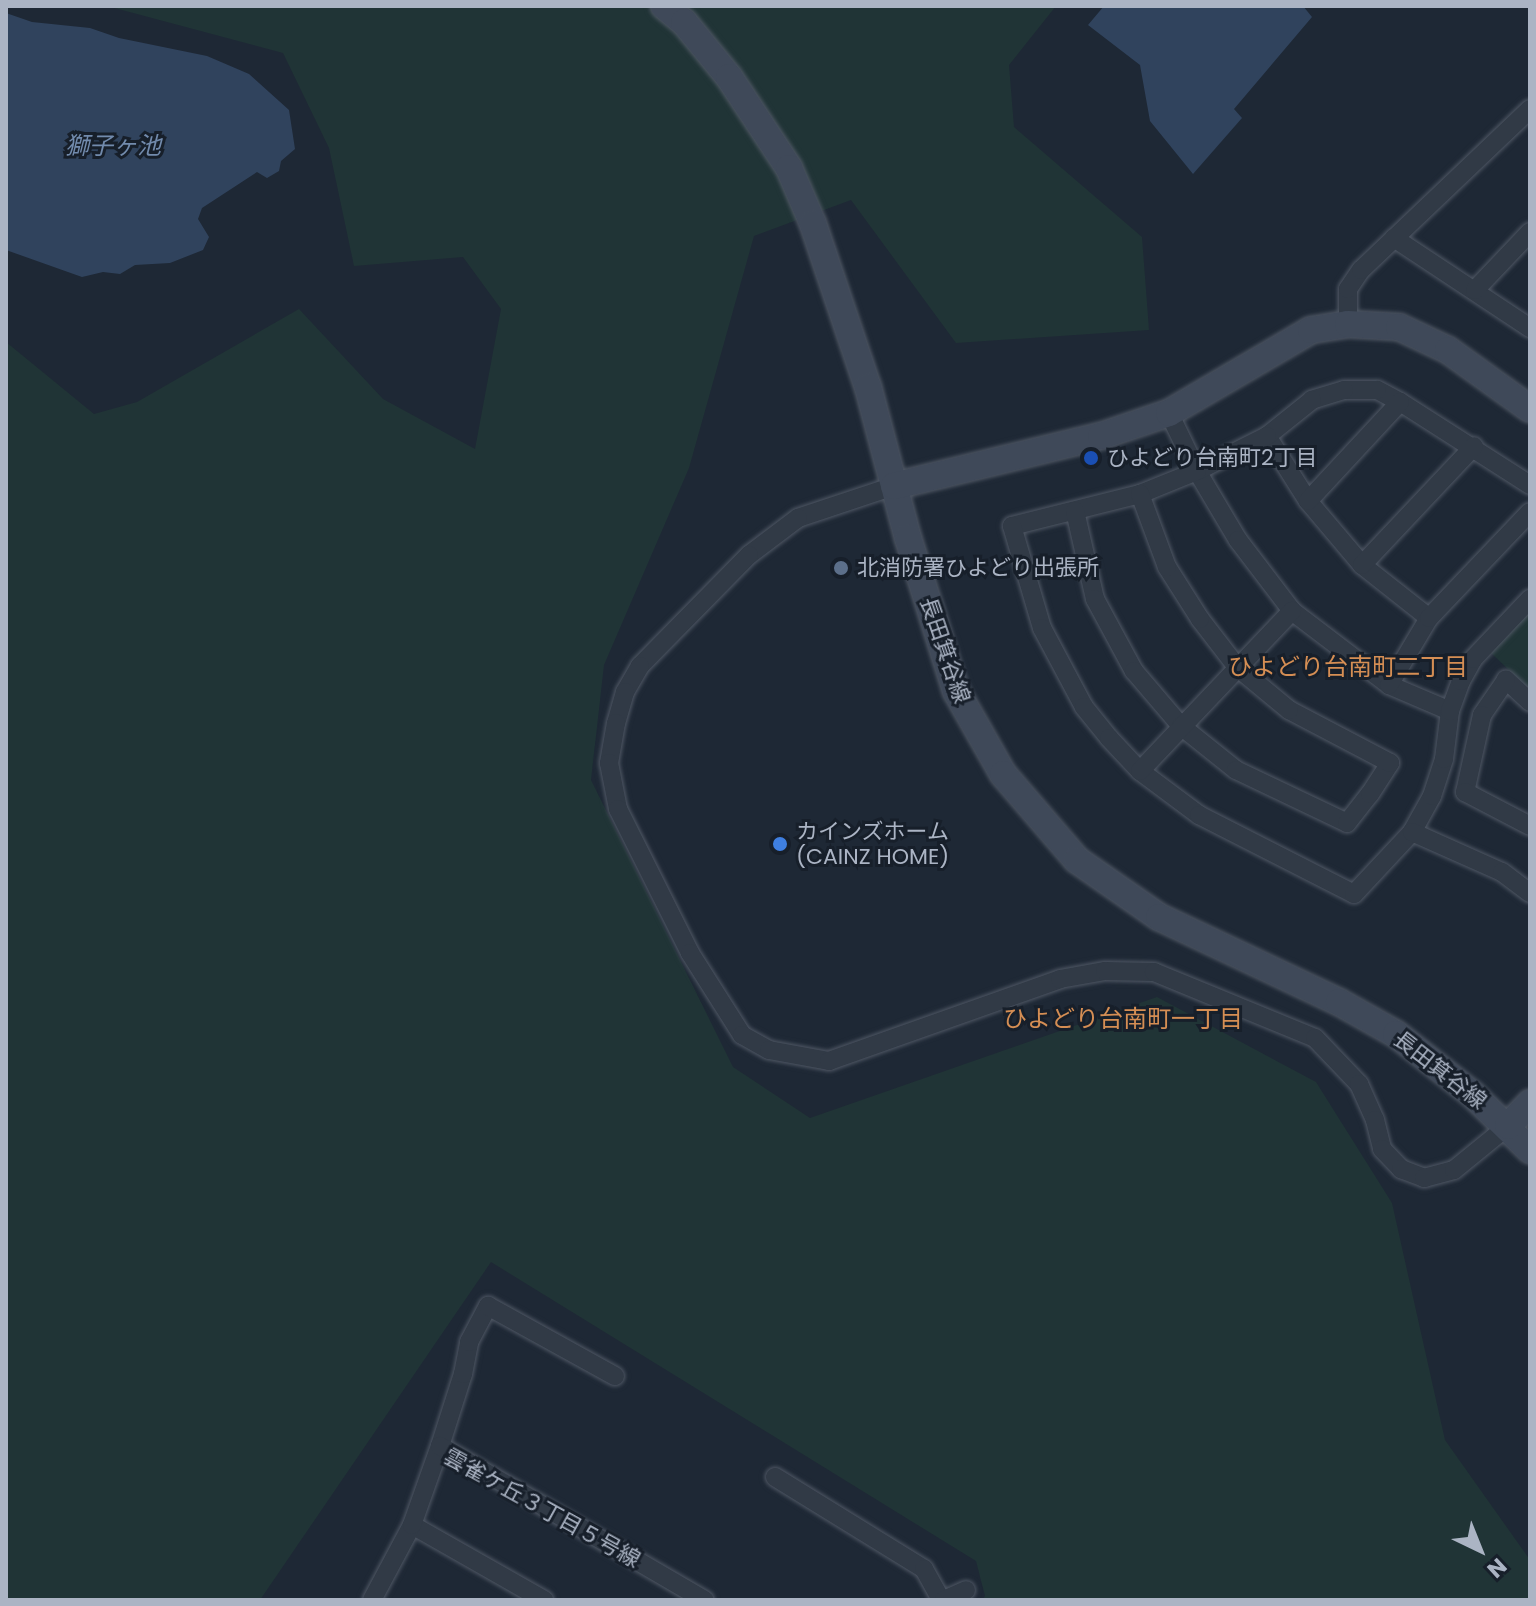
<!DOCTYPE html>
<meta charset="utf-8">
<style>
body{margin:0}
#map{position:relative;width:1536px;height:1606px;overflow:hidden;background:#1e2835;font-family:Poppins,"Noto Sans JP",sans-serif}
div>[style]{position:absolute}
[style*='--x']{left:calc(var(--x)*1px);top:calc(var(--y)*1px);width:calc(var(--w)*1px);rotate:calc(var(--a)*1deg)}
.green>*{inset:0;background:#203436}
.water>*{inset:0;background:#30435d}
.roads{filter:drop-shadow(0 0 2px #4f5764) drop-shadow(0 0 2px #4f5764)}
.street>*{height:18px;margin:-9px;padding:0 9px;transform-origin:9px;border-radius:9px;background:#313a46}
.secondary>*{height:26px;margin:-13px;padding:0 13px;transform-origin:13px;border-radius:13px;background:#3f4959}
.dots>*{width:22px;height:22px;translate:-50% -50%;box-sizing:border-box;border:4px solid #171f2a;border-radius:50%}
span{translate:-50% -50%;white-space:nowrap;text-align:center;line-height:1.15;-webkit-text-stroke:6px #171f2a;paint-order:stroke}
.poi-label{font-size:22px;color:#abb4c4}
.left{translate:0 -50%;text-align:left}
.street-label{font-size:22px;color:#abb4c4}
.water-label{font-size:24px;color:#728bad;font-style:italic}
.neighbourhood-label{font-size:24px;color:#d58e54}
.frame{position:absolute;inset:0;border:8px solid #abb4c4;pointer-events:none}
.north{position:absolute;left:1440px;top:1510px;width:80px;height:80px;-webkit-text-stroke:6px #171f2a;paint-order:stroke;rotate:137deg;font-size:22px;font-weight:700;line-height:32px;text-align:center;color:#abb4c4}
.north::after{content:'';display:block;margin:auto;width:28px;height:36px;background:#abb4c4;clip-path:polygon(50% 0,100% 100%,50% 72%,0 100%)}
</style>
<div id="map">
<div class="green">
<div style="clip-path:polygon(107px 6px,1056px 6px,1009px 65px,1014px 127px,1142px 237px,1149px 330px,956px 343px,851px 200px,754px 236px,689px 468px,604px 665px,591px 780px,733px 1067px,810px 1118px,1157px 997px,1316px 1082px,1392px 1203px,1445px 1440px,1530px 1560px,1530px 1600px,982px 1600px,985px 1596px,976px 1561px,491px 1262px,260px 1600px,6px 1600px,6px 342px,94px 414px,137px 402px,299px 309px,383px 399px,475px 449px,501px 309px,463px 257px,354px 266px,329px 148px,283px 53px)"></div>
<div style="clip-path:polygon(1530px 611px,1530px 690px,1490px 652px)"></div>
</div>
<div class="water">
<div style="clip-path:polygon(1104px 6px,1303px 6px,1312px 17px,1234px 109px,1242px 118px,1193px 174px,1150px 121px,1140px 65px,1088px 25px)"></div>
<div style="clip-path:polygon(6px 13px,32px 22px,90px 28px,119px 38px,207px 56px,249px 74px,289px 110px,295px 149px,281px 161px,279px 171px,267px 178px,257px 172px,202px 208px,198px 219px,209px 237px,203px 250px,170px 263px,135px 265px,120px 274px,103px 272px,82px 277px,6px 250px)"></div>
</div>
<div class="roads">
<div class="street">
<div style="--x:1394;--y:238;--w:163;--a:33.5"></div>
<div style="--x:1475;--y:290;--w:80;--a:-46.5"></div>
<div style="--x:1348;--y:324;--w:35;--a:-90"></div>
<div style="--x:1348;--y:289;--w:23;--a:-56"></div>
<div style="--x:1361;--y:270;--w:233;--a:-43.6"></div>
<div style="--x:1169;--y:413;--w:64;--a:64.2"></div>
<div style="--x:1197;--y:471;--w:80;--a:59.3"></div>
<div style="--x:1238;--y:540;--w:89;--a:52.7"></div>
<div style="--x:1292;--y:611;--w:122;--a:37.3"></div>
<div style="--x:1389;--y:685;--w:66;--a:23.1"></div>
<div style="--x:1267;--y:436;--w:77;--a:57.8"></div>
<div style="--x:1308;--y:501;--w:84;--a:49.8"></div>
<div style="--x:1362;--y:565;--w:85;--a:38.3"></div>
<div style="--x:1530;--y:485;--w:154;--a:-147.4"></div>
<div style="--x:1400;--y:402;--w:26;--a:-152"></div>
<div style="--x:1377;--y:390;--w:33;--a:180"></div>
<div style="--x:1344;--y:390;--w:34;--a:163"></div>
<div style="--x:1312;--y:400;--w:58;--a:141.3"></div>
<div style="--x:1267;--y:436;--w:78;--a:153.4"></div>
<div style="--x:1197;--y:471;--w:61;--a:158"></div>
<div style="--x:1140;--y:494;--w:132;--a:166"></div>
<div style="--x:1012;--y:526;--w:106;--a:73.6"></div>
<div style="--x:1042;--y:628;--w:89;--a:62"></div>
<div style="--x:1084;--y:707;--w:40;--a:51"></div>
<div style="--x:1109;--y:738;--w:45;--a:46.8"></div>
<div style="--x:1140;--y:771;--w:74;--a:36.7"></div>
<div style="--x:1199;--y:815;--w:174;--a:27"></div>
<div style="--x:1354;--y:894;--w:85;--a:-46.9"></div>
<div style="--x:1412;--y:832;--w:41;--a:-60.9"></div>
<div style="--x:1432;--y:796;--w:39;--a:-72"></div>
<div style="--x:1444;--y:759;--w:48;--a:-82.9"></div>
<div style="--x:1450;--y:711;--w:32;--a:-70"></div>
<div style="--x:1461;--y:681;--w:25;--a:-61"></div>
<div style="--x:1473;--y:659;--w:83;--a:-46.5"></div>
<div style="--x:894;--y:486;--w:101;--a:161.6"></div>
<div style="--x:798;--y:518;--w:61;--a:142.9"></div>
<div style="--x:749;--y:555;--w:156;--a:134.5"></div>
<div style="--x:640;--y:666;--w:30;--a:120"></div>
<div style="--x:625;--y:692;--w:32;--a:106"></div>
<div style="--x:616;--y:723;--w:41;--a:99.9"></div>
<div style="--x:609;--y:763;--w:47;--a:78.9"></div>
<div style="--x:618;--y:809;--w:161;--a:63.4"></div>
<div style="--x:690;--y:953;--w:97;--a:57.6"></div>
<div style="--x:742;--y:1035;--w:31;--a:29"></div>
<div style="--x:769;--y:1050;--w:61;--a:10.4"></div>
<div style="--x:829;--y:1061;--w:245;--a:-19.5"></div>
<div style="--x:1060;--y:979;--w:46;--a:-10.1"></div>
<div style="--x:1105;--y:971;--w:49;--a:1.2"></div>
<div style="--x:1154;--y:972;--w:174;--a:22.3"></div>
<div style="--x:1315;--y:1038;--w:64;--a:46.3"></div>
<div style="--x:1359;--y:1084;--w:39;--a:66"></div>
<div style="--x:1375;--y:1120;--w:30;--a:76"></div>
<div style="--x:1382;--y:1149;--w:28;--a:46"></div>
<div style="--x:1401;--y:1169;--w:25;--a:21"></div>
<div style="--x:1424;--y:1178;--w:31;--a:-15"></div>
<div style="--x:1454;--y:1170;--w:70;--a:-39.2"></div>
<div style="--x:1308;--y:501;--w:135;--a:-47.1"></div>
<div style="--x:1075;--y:511;--w:90;--a:77.2"></div>
<div style="--x:1095;--y:599;--w:82;--a:61.6"></div>
<div style="--x:1134;--y:671;--w:72;--a:49.5"></div>
<div style="--x:1181;--y:726;--w:70;--a:38.7"></div>
<div style="--x:1236;--y:770;--w:123;--a:25.5"></div>
<div style="--x:1347;--y:823;--w:37;--a:-52"></div>
<div style="--x:1370;--y:794;--w:37;--a:-57"></div>
<div style="--x:1390;--y:763;--w:114;--a:-152.3"></div>
<div style="--x:1289;--y:710;--w:67;--a:-140.4"></div>
<div style="--x:1237;--y:667;--w:61;--a:-127.6"></div>
<div style="--x:1200;--y:619;--w:62;--a:-122.4"></div>
<div style="--x:1167;--y:567;--w:78;--a:-110.3"></div>
<div style="--x:1362;--y:565;--w:163;--a:-46.7"></div>
<div style="--x:1389;--y:685;--w:78;--a:-59.2"></div>
<div style="--x:1429;--y:618;--w:146;--a:-46.4"></div>
<div style="--x:1530;--y:702;--w:33;--a:-137"></div>
<div style="--x:1506;--y:680;--w:42;--a:124.4"></div>
<div style="--x:1482;--y:715;--w:79;--a:102.4"></div>
<div style="--x:1465;--y:792;--w:73;--a:27.6"></div>
<div style="--x:1140;--y:771;--w:221;--a:-46.5"></div>
<div style="--x:1412;--y:832;--w:98;--a:24"></div>
<div style="--x:1502;--y:872;--w:35;--a:37"></div>
<div style="--x:440;--y:1446;--w:76;--a:-72.3"></div>
<div style="--x:463;--y:1374;--w:33;--a:-79"></div>
<div style="--x:469;--y:1342;--w:41;--a:-62.2"></div>
<div style="--x:488;--y:1306;--w:145;--a:28.9"></div>
<div style="--x:775;--y:1477;--w:175;--a:31.7"></div>
<div style="--x:924;--y:1569;--w:35;--a:61"></div>
<div style="--x:412;--y:1525;--w:152;--a:29.6"></div>
<div style="--x:372;--y:1600;--w:85;--a:-61.9"></div>
<div style="--x:412;--y:1525;--w:84;--a:-70.5"></div>
<div style="--x:440;--y:1446;--w:306;--a:30.2"></div>
<div style="--x:944;--y:1600;--w:24;--a:-24"></div>
</div>
<div class="secondary">
<div style="--x:664;--y:6;--w:26;--a:39"></div>
<div style="--x:684;--y:22;--w:71;--a:50.7"></div>
<div style="--x:729;--y:77;--w:109;--a:56.6"></div>
<div style="--x:789;--y:168;--w:61;--a:66.8"></div>
<div style="--x:813;--y:224;--w:172;--a:71.4"></div>
<div style="--x:868;--y:387;--w:156;--a:75.2"></div>
<div style="--x:908;--y:538;--w:160;--a:72.6"></div>
<div style="--x:956;--y:691;--w:95;--a:60.5"></div>
<div style="--x:1003;--y:774;--w:113;--a:49.3"></div>
<div style="--x:1077;--y:860;--w:100;--a:34.8"></div>
<div style="--x:1159;--y:917;--w:199;--a:25.3"></div>
<div style="--x:1339;--y:1002;--w:65;--a:29.3"></div>
<div style="--x:1396;--y:1034;--w:97;--a:38.3"></div>
<div style="--x:1472;--y:1094;--w:81;--a:44"></div>
<div style="--x:894;--y:486;--w:213;--a:-13.6"></div>
<div style="--x:1101;--y:436;--w:72;--a:-18.7"></div>
<div style="--x:1169;--y:413;--w:164;--a:-30.3"></div>
<div style="--x:1311;--y:330;--w:37;--a:-9"></div>
<div style="--x:1348;--y:324;--w:51;--a:3.4"></div>
<div style="--x:1399;--y:327;--w:54;--a:25.1"></div>
<div style="--x:1448;--y:350;--w:101;--a:35.7"></div>
<div style="--x:1508;--y:1126;--w:32;--a:-46"></div>
</div>
</div>
<div class="dots">
<div style="left:1091px;top:458px;background:#1a4fb4"></div>
<div style="left:841px;top:568px;background:#5c6f8a"></div>
<div style="left:780px;top:844px;background:#3f7fe0"></div>
</div>
<div class="poi-label">
<span class="left" style="left:1107px;top:458px">ひよどり台南町2丁目</span>
<span class="left" style="left:857px;top:568px">北消防署ひよどり出張所</span>
<span class="left" style="left:796px;top:844px">カインズホーム<br>(CAINZ HOME)</span>
</div>
<div class="street-label">
<span style="left:945px;top:650px;rotate:71deg">長田箕谷線</span>
<span style="left:1440px;top:1070px;rotate:38deg">長田箕谷線</span>
<span style="left:542px;top:1508px;rotate:29deg">雲雀ケ丘３丁目５号線</span>
</div>
<div class="water-label">
<span style="left:113px;top:146px">獅子ヶ池</span>
</div>
<div class="neighbourhood-label">
<span style="left:1348px;top:667px">ひよどり台南町二丁目</span>
<span style="left:1123px;top:1019px">ひよどり台南町一丁目</span>
</div>
<div class="frame"></div>
<div class="north">N</div>
</div>
